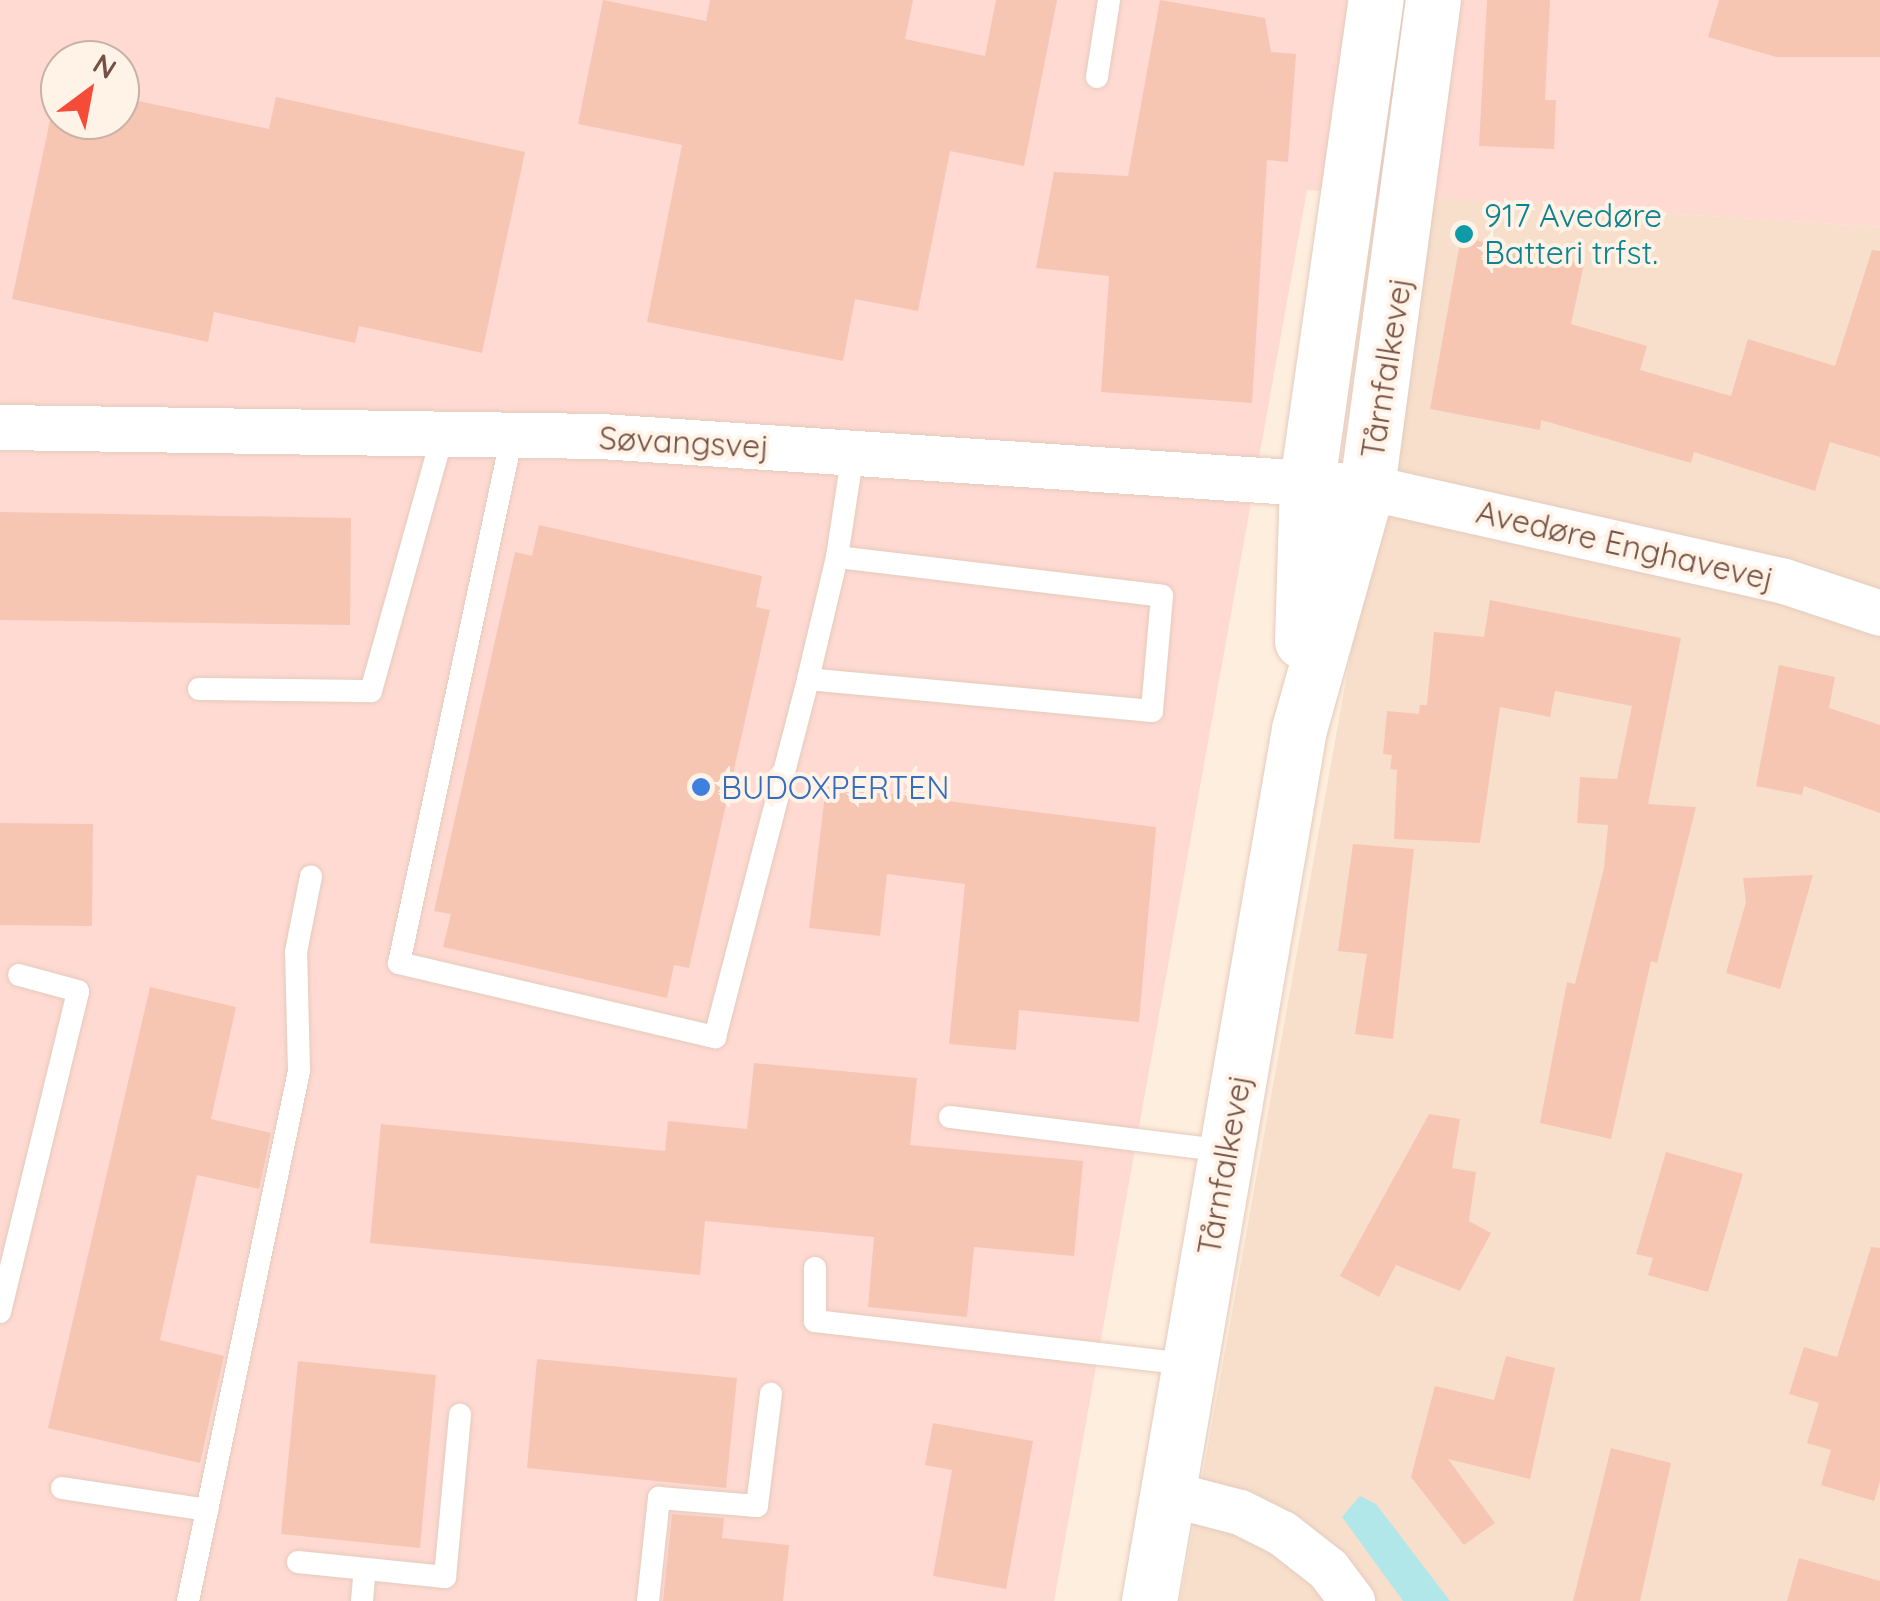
<!DOCTYPE html>
<meta charset="utf-8">
<style>
body{margin:0}
#map{position:relative;width:1880px;height:1601px;overflow:hidden;background:#feeede;font-family:Quicksand,sans-serif}
div>[style]{position:absolute}
[style*='--x']{left:calc(var(--x)*1px);top:calc(var(--y)*1px);width:calc(var(--w)*1px);rotate:calc(var(--a)*1deg)}
.residential>*{inset:0;background:#f7dfcc}
.commercial>*{inset:0;background:#ffdad2}
.water>*{inset:0;background:#b1e7e9}
.building>*{inset:0;background:#f6c6b3}
.roads{filter:drop-shadow(0 0 2px #e5cbbd) drop-shadow(0 0 2px #e5cbbd)}
.lane>*{height:22px;margin:-11px;padding:0 11px;transform-origin:11px;border-radius:11px;background:#fff}
.street>*{height:45px;margin:-22.5px;padding:0 22.5px;transform-origin:22.5px;border-radius:22.5px;background:#fff}
.secondary>*{height:55px;margin:-27.5px;padding:0 27.5px;transform-origin:27.5px;border-radius:27.5px;background:#fff}
.dots>*{width:28px;height:28px;translate:-50% -50%;box-sizing:border-box;border:5px solid #fff3e7;border-radius:50%}
span{translate:-50% -50%;white-space:nowrap;text-align:center;line-height:1.15;-webkit-text-stroke:8px #fff3e7;paint-order:stroke}
.culture-label{font-size:32px;color:#0d838f}
.left{translate:0 -50%;text-align:left}
.street-label{font-size:32px;color:#765044}
.shop-label{font-size:32px;color:#366cbe}
.north{position:absolute;left:40px;top:40px;width:100px;height:100px;box-sizing:border-box;background:#fff3e7;border:2px solid #c8b2a6;border-radius:50%;rotate:32deg;font-size:28px;font-weight:700;line-height:40px;text-align:center;color:#765044}
.north::after{content:'';display:block;margin:auto;width:35px;height:45px;background:#f54c37;clip-path:polygon(50% 0,100% 100%,50% 72%,0 100%)}
</style>
<div id="map">
<div class="residential">
<div style="clip-path:polygon(1433px 198px,1880px 227px,1880px 1601px,1180px 1601px)"></div>
</div>
<div class="commercial">
<div style="clip-path:polygon(evenodd,0 0,1880px 0,1880px 227px,1307px 190px,1054px 1601px,0 1601px,0 0,60px 60px,120px 60px,120px 120px,60px 120px,60px 60px)"></div>
</div>
<div class="water">
<div style="clip-path:polygon(1360px 1496px,1376px 1504px,1450px 1601px,1403px 1601px,1342px 1517px)"></div>
</div>
<div class="building">
<div style="clip-path:polygon(603px 0,706px 21px,710px 0,913px 0,905px 39px,985px 56px,996px 0,1057px 0,1024px 166px,950px 151px,918px 311px,855px 299px,843px 361px,647px 322px,682px 145px,578px 124px)"></div>
<div style="clip-path:polygon(1160px 0,1265px 18px,1271px 52px,1296px 54px,1288px 162px,1267px 160px,1252px 403px,1101px 392px,1109px 276px,1036px 268px,1054px 172px,1128px 176px)"></div>
<div style="clip-path:polygon(1487px 0,1550px 0,1545px 100px,1556px 100px,1554px 149px,1479px 146px)"></div>
<div style="clip-path:polygon(1719px 0,1880px 0,1880px 57px,1776px 57px,1708px 37px)"></div>
<div style="clip-path:polygon(58px 83px,60px 120px,120px 120px,120px 97px,269px 129px,276px 97px,525px 152px,482px 353px,359px 326px,355px 343px,214px 312px,208px 342px,12px 299px)"></div>
<div style="clip-path:polygon(1461px 237px,1584px 264px,1571px 324px,1647px 346px,1640px 370px,1731px 396px,1748px 339px,1835px 366px,1872px 250px,1880px 251px,1880px 457px,1830px 442px,1815px 491px,1694px 452px,1691px 463px,1541px 420px,1540px 430px,1430px 409px)"></div>
<div style="clip-path:polygon(0 512px,351px 518px,350px 625px,0 620px)"></div>
<div style="clip-path:polygon(539px 525px,762px 576px,756px 607px,770px 610px,689px 968px,674px 965px,667px 998px,443px 947px,451px 914px,434px 911px,515px 552px,532px 556px)"></div>
<div style="clip-path:polygon(1490px 600px,1681px 638px,1648px 804px,1696px 807px,1657px 963px,1651px 961px,1611px 1139px,1540px 1123px,1567px 982px,1575px 984px,1604px 868px,1608px 825px,1577px 823px,1580px 777px,1617px 779px,1632px 706px,1555px 691px,1550px 717px,1500px 707px,1480px 843px,1394px 839px,1397px 770px,1390px 769px,1392px 755px,1383px 754px,1387px 711px,1419px 714px,1420px 705px,1427px 705px,1434px 632px,1484px 637px)"></div>
<div style="clip-path:polygon(1779px 665px,1835px 677px,1829px 708px,1880px 725px,1880px 813px,1804px 786px,1802px 795px,1756px 786px)"></div>
<div style="clip-path:polygon(826px 786px,1156px 827px,1139px 1022px,1019px 1010px,1016px 1050px,949px 1044px,965px 884px,887px 874px,880px 936px,809px 928px)"></div>
<div style="clip-path:polygon(0 823px,93px 824px,92px 926px,0 925px)"></div>
<div style="clip-path:polygon(1353px 844px,1414px 849px,1393px 1039px,1355px 1034px,1367px 954px,1338px 951px)"></div>
<div style="clip-path:polygon(1813px 875px,1780px 989px,1726px 973px,1746px 902px,1743px 878px)"></div>
<div style="clip-path:polygon(150px 987px,236px 1007px,211px 1119px,271px 1133px,259px 1189px,197px 1175px,160px 1340px,224px 1356px,200px 1463px,48px 1428px)"></div>
<div style="clip-path:polygon(754px 1063px,917px 1078px,910px 1145px,1083px 1161px,1074px 1256px,974px 1247px,967px 1317px,868px 1307px,874px 1237px,705px 1221px,700px 1275px,370px 1243px,381px 1124px,665px 1151px,668px 1121px,747px 1129px)"></div>
<div style="clip-path:polygon(1429px 1114px,1460px 1119px,1452px 1168px,1476px 1172px,1469px 1221px,1491px 1233px,1460px 1291px,1396px 1265px,1379px 1297px,1340px 1276px)"></div>
<div style="clip-path:polygon(1666px 1152px,1743px 1174px,1708px 1292px,1648px 1275px,1653px 1258px,1636px 1254px)"></div>
<div style="clip-path:polygon(1871px 1247px,1880px 1248px,1880px 1481px,1874px 1501px,1821px 1485px,1831px 1450px,1807px 1443px,1819px 1403px,1789px 1394px,1804px 1347px,1837px 1357px)"></div>
<div style="clip-path:polygon(1506px 1356px,1555px 1368px,1530px 1479px,1448px 1459px,1495px 1523px,1464px 1545px,1411px 1477px,1435px 1386px,1494px 1400px)"></div>
<div style="clip-path:polygon(537px 1359px,737px 1378px,726px 1488px,527px 1468px)"></div>
<div style="clip-path:polygon(298px 1361px,436px 1375px,420px 1548px,281px 1534px)"></div>
<div style="clip-path:polygon(933px 1423px,1033px 1441px,1006px 1589px,933px 1576px,952px 1470px,925px 1465px)"></div>
<div style="clip-path:polygon(1611px 1448px,1671px 1463px,1640px 1601px,1573px 1601px)"></div>
<div style="clip-path:polygon(672px 1514px,724px 1518px,722px 1538px,789px 1545px,783px 1601px,663px 1601px)"></div>
<div style="clip-path:polygon(1799px 1558px,1880px 1581px,1880px 1601px,1787px 1601px)"></div>
</div>
<div class="roads">
<div class="lane">
<div style="--x:1097;--y:77;--w:78;--a:-81.1"></div>
<div style="--x:512;--y:436;--w:539;--a:102.1"></div>
<div style="--x:399;--y:963;--w:325;--a:13.2"></div>
<div style="--x:715;--y:1037;--w:370;--a:-75.4"></div>
<div style="--x:837;--y:557;--w:327;--a:6.8"></div>
<div style="--x:1162;--y:596;--w:115;--a:95"></div>
<div style="--x:1152;--y:711;--w:345;--a:-174.7"></div>
<div style="--x:808;--y:679;--w:125;--a:-76.6"></div>
<div style="--x:837;--y:557;--w:106;--a:-81.3"></div>
<div style="--x:199;--y:689;--w:172;--a:0.7"></div>
<div style="--x:371;--y:691;--w:265;--a:-74.4"></div>
<div style="--x:950;--y:1117;--w:278;--a:7"></div>
<div style="--x:815;--y:1268;--w:53;--a:90"></div>
<div style="--x:815;--y:1321;--w:375;--a:6.6"></div>
<div style="--x:0;--y:1312;--w:330;--a:-76.3"></div>
<div style="--x:78;--y:991;--w:61;--a:-164.8"></div>
<div style="--x:62;--y:1488;--w:147;--a:8.6"></div>
<div style="--x:298;--y:1562;--w:148;--a:5.8"></div>
<div style="--x:445;--y:1577;--w:163;--a:-84.7"></div>
<div style="--x:188;--y:1601;--w:541;--a:-78.17"></div>
<div style="--x:299;--y:1071;--w:119;--a:-91.4"></div>
<div style="--x:296;--y:952;--w:77;--a:-78.8"></div>
<div style="--x:362;--y:1601;--w:32;--a:-85"></div>
<div style="--x:648;--y:1601;--w:104;--a:-83.9"></div>
<div style="--x:659;--y:1498;--w:98;--a:4.7"></div>
<div style="--x:757;--y:1506;--w:113;--a:-82.9"></div>
</div>
<div class="street">
<div style="--x:0;--y:427;--w:601;--a:0.86"></div>
<div style="--x:601;--y:436;--w:768;--a:3.81"></div>
<div style="--x:1367;--y:487;--w:427;--a:12.7"></div>
<div style="--x:1784;--y:581;--w:101;--a:18.4"></div>
<div style="--x:1167;--y:1493;--w:75;--a:14.6"></div>
<div style="--x:1240;--y:1512;--w:47;--a:26.6"></div>
<div style="--x:1282;--y:1533;--w:58;--a:38"></div>
<div style="--x:1328;--y:1569;--w:40;--a:53"></div>
</div>
<div class="secondary">
<div style="--x:1302;--y:641;--w:159;--a:-88.2"></div>
<div style="--x:1307;--y:482;--w:487;--a:-81.9"></div>
<div style="--x:1149;--y:1601;--w:885;--a:-80.24"></div>
<div style="--x:1299;--y:729;--w:251;--a:-74.3"></div>
<div style="--x:1367;--y:487;--w:491;--a:-82.3"></div>
</div>
</div>
<div class="dots">
<div style="left:1464px;top:234px;background:#0f9aa8"></div>
<div style="left:701px;top:787px;background:#3f7fe0"></div>
</div>
<div class="culture-label">
<span class="left" style="left:1484px;top:234px">917 Avedøre<br>Batteri trfst.</span>
</div>
<div class="street-label">
<span style="left:1386px;top:368px;rotate:-81deg">Tårnfalkevej</span>
<span style="left:684px;top:442px;rotate:3deg">Søvangsvej</span>
<span style="left:1625px;top:545px;rotate:13deg">Avedøre Enghavevej</span>
<span style="left:1224px;top:1165px;rotate:-80deg">Tårnfalkevej</span>
</div>
<div class="shop-label">
<span class="left" style="left:721px;top:787px">BUDOXPERTEN</span>
</div>
<div class="north">N</div>
</div>
